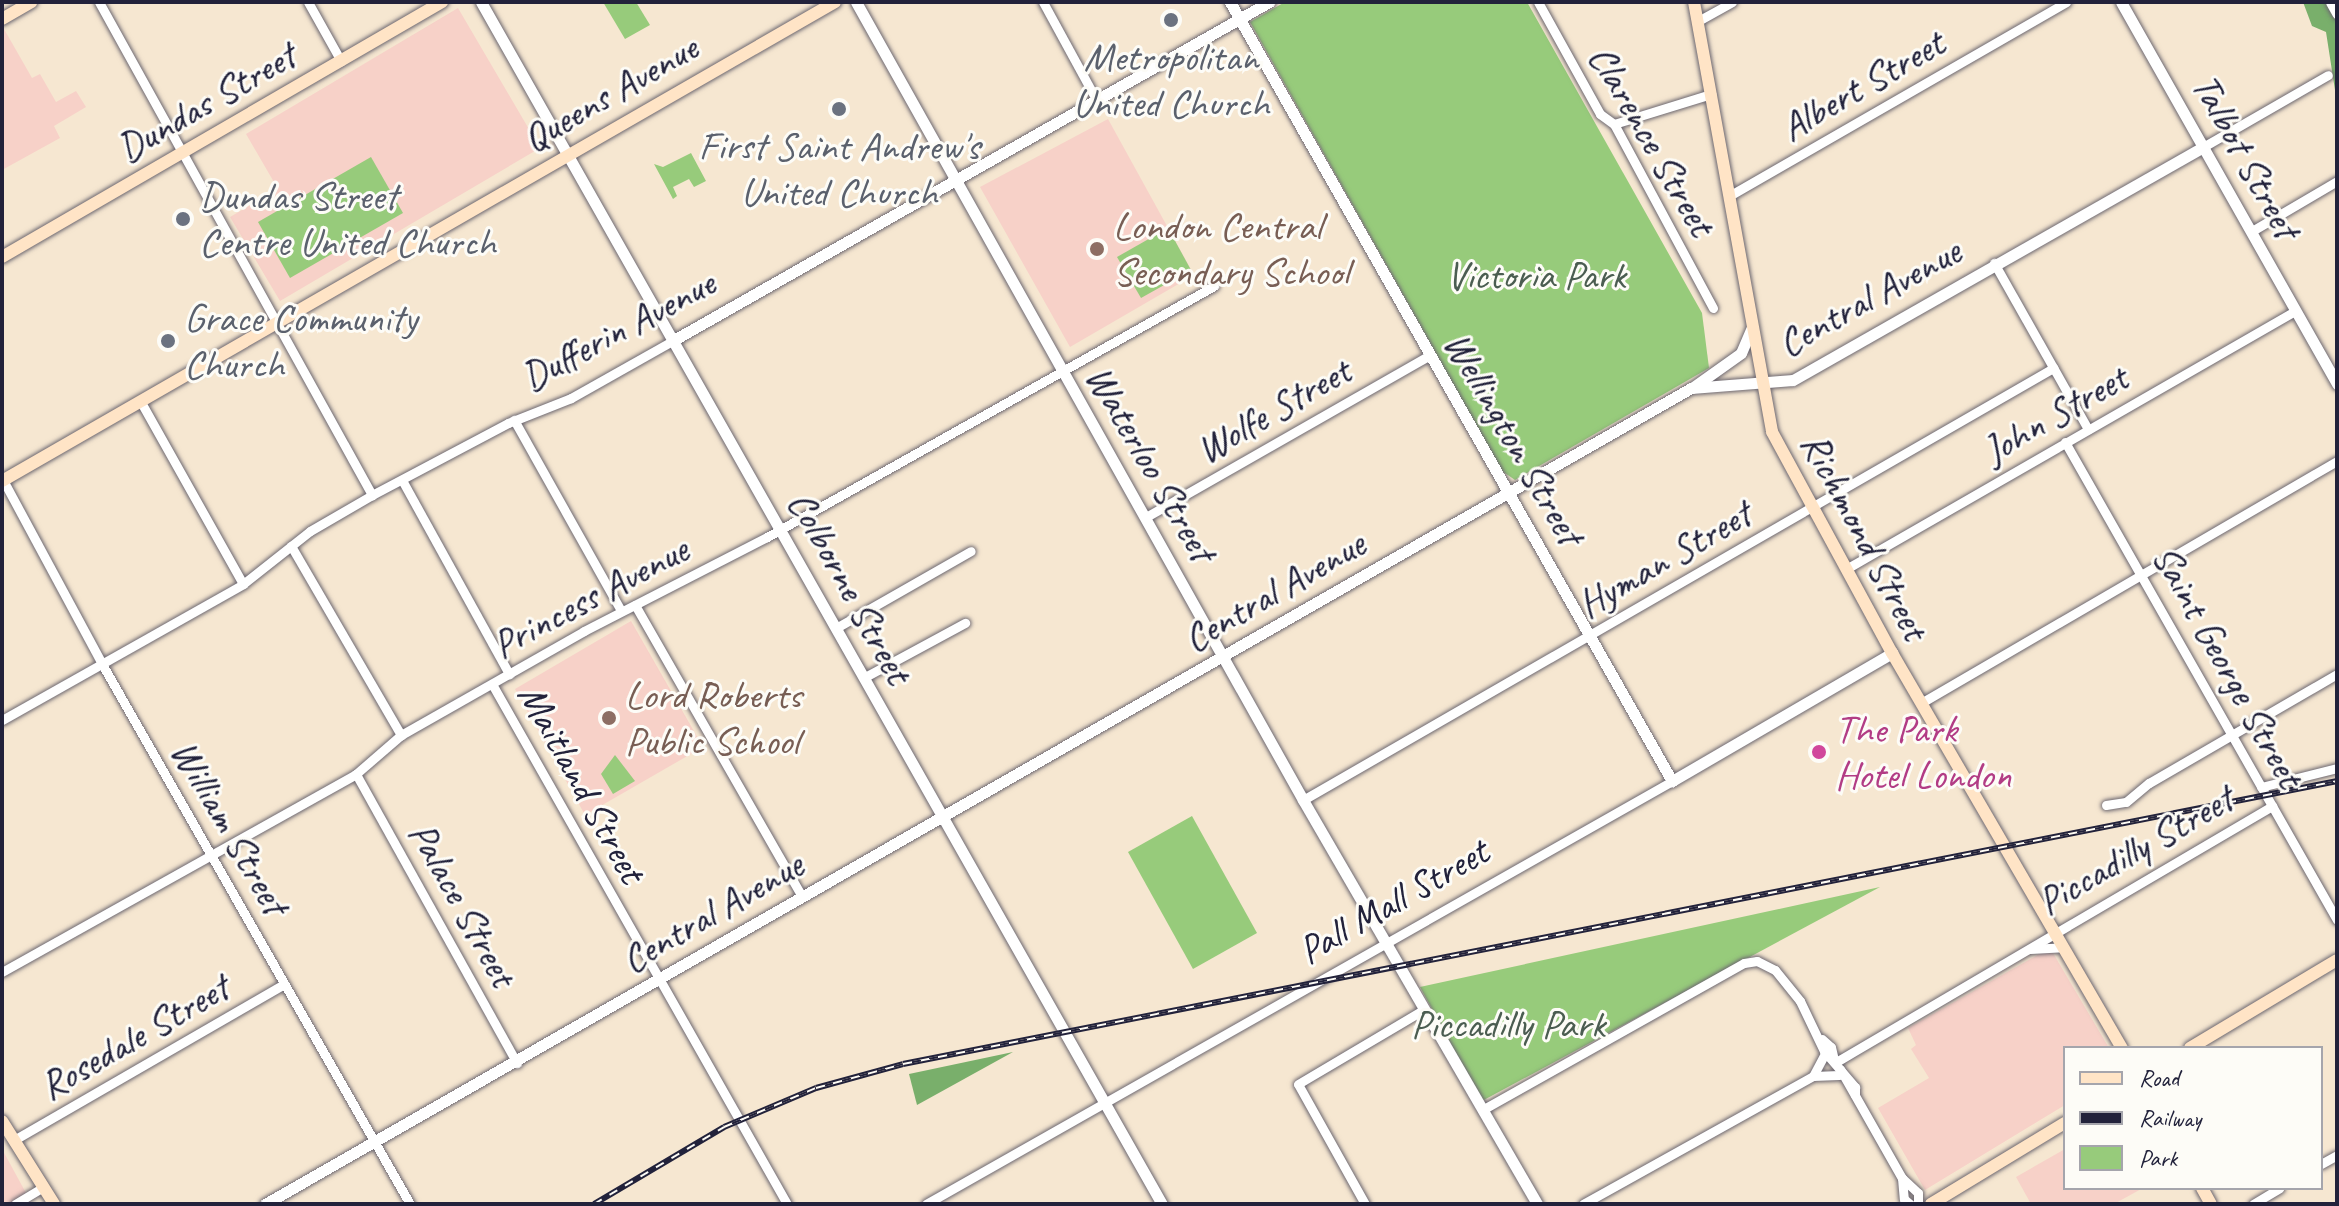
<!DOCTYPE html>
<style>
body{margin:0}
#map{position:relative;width:2339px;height:1206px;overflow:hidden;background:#f6e7d1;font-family:Caveat,sans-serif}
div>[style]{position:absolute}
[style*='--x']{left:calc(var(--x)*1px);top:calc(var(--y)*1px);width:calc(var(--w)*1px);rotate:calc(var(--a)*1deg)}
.built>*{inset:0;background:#f7d1c8}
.green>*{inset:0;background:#97cb7b}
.forest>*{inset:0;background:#79af6b}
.roads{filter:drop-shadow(0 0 2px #6c6770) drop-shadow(0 0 2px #6c6770)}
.minor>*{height:9px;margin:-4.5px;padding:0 4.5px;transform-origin:4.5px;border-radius:4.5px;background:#fff}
.tertiary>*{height:11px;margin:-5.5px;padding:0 5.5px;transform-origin:5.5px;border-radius:5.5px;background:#fff}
.secondary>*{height:12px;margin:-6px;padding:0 6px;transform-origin:6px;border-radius:6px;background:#ffe4c6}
.rail>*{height:6px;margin-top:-3px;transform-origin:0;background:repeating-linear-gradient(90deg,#fdfcf7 0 9px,#22223b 0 18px);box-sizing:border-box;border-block:2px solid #22223b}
.dots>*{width:22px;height:22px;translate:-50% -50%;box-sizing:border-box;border:4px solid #fdfcf7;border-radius:50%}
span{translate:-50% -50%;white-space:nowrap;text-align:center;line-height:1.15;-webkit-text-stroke:6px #fdfcf7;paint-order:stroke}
.worship-label{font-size:40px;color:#5b616d}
.left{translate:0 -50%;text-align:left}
.street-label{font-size:40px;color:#22223b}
.education-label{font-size:40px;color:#785e54}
.park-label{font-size:40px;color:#4b5d51}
.hotel-label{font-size:40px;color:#b23c85}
.frame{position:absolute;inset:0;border:4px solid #22223b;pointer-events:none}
.legend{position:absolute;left:2063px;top:1046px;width:260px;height:144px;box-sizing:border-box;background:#fdfcf7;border:2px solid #a5a5ac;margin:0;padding:10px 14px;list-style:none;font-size:24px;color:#22223b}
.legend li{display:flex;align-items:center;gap:16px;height:40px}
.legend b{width:40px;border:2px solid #a5a5ac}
</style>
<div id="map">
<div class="built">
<div style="clip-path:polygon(458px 8px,540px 148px,280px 301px,230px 217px,278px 189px,246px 134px)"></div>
<div style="clip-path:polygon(4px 29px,32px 78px,40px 74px,56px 102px,76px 91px,86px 107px,54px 126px,60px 138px,2px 170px)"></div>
<div style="clip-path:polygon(1108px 119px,1194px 275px,1070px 347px,980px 187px)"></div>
<div style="clip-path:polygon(631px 621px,703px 747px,585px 815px,515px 689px)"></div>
<div style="clip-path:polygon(2050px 948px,2109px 1048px,2065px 1048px,2065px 1105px,1925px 1190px,1878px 1108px,1929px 1078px,1911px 1049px,1916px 1045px,1908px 1028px)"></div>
<div style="clip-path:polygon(2px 1149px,32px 1204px,2px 1204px)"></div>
<div style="clip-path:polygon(2065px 1149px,2065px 1188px,2143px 1188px,2114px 1204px,2031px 1204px,2016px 1177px)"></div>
</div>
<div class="green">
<div style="clip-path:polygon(603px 2px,636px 2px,650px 25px,625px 39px)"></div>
<div style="clip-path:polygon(1285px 2px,1527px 2px,1702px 313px,1709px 368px,1515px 480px,1502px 471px,1250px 22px)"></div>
<div style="clip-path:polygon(691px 153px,706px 181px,694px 187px,689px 179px,673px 187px,677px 196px,673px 199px,654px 164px,663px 167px)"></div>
<div style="clip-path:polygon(371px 157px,403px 213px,290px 278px,258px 222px)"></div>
<div style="clip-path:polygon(1168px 228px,1191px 270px,1141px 298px,1117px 257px)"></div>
<div style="clip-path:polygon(615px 755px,635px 781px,613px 794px,601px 774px)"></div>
<div style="clip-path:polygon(1192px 816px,1257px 933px,1193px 969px,1128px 852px)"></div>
<div style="clip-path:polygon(1880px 887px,1482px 1101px,1420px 987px,1429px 985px)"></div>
</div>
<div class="forest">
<div style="clip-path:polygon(2303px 2px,2327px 2px,2337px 19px,2337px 103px,2326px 32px,2312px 26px)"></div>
<div style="clip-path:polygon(1013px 1052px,917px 1105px,909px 1074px)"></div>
</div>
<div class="roads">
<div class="minor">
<div style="--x:99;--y:2;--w:564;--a:61.02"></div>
<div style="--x:308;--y:2;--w:68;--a:60.8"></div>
<div style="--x:1043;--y:2;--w:113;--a:61.4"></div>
<div style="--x:1538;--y:2;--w:128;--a:61"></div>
<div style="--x:1600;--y:114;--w:17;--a:36"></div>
<div style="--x:1614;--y:124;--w:209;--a:61.7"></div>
<div style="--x:1698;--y:21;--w:39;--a:-29"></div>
<div style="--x:1614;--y:124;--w:102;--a:-17.2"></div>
<div style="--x:2203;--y:147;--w:144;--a:-29.9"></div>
<div style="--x:1729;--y:196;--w:389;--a:-29.9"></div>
<div style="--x:2252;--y:231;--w:99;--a:-30.5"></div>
<div style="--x:1994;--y:263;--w:191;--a:60.5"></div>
<div style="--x:142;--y:404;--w:206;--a:60.7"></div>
<div style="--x:514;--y:420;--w:219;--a:60.7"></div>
<div style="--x:2065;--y:442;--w:550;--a:60.36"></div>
<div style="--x:2;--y:478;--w:211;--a:61.7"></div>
<div style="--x:102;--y:664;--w:622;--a:60.3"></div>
<div style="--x:402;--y:480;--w:222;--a:61.1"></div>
<div style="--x:1146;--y:517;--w:327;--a:-29.7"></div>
<div style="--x:291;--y:546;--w:219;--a:59.8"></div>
<div style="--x:1846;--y:569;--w:518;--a:-29.88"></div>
<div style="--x:635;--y:605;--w:336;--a:60.2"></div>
<div style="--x:836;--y:628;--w:155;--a:-29.7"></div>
<div style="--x:865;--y:677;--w:114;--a:-28.4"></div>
<div style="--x:492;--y:684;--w:598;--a:60.43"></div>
<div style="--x:1921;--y:703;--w:481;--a:-30.2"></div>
<div style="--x:2;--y:720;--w:277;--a:-29.4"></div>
<div style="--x:243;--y:584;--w:85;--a:-38.3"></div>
<div style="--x:310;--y:531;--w:72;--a:-30.1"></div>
<div style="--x:372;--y:495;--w:154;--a:-27.9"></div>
<div style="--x:508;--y:423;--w:68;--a:-21.6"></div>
<div style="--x:571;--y:398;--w:116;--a:-29.4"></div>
<div style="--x:356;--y:774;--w:331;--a:60.9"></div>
<div style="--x:2261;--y:787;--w:78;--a:-14"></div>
<div style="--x:1303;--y:800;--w:866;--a:-29.94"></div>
<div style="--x:2106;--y:805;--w:20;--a:-9"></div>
<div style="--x:2126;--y:802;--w:30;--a:-40"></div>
<div style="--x:2149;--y:783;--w:217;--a:-30.1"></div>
<div style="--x:2030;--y:949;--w:33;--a:-3"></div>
<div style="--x:2;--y:972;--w:406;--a:-29.2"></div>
<div style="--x:356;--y:774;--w:60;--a:-40.9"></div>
<div style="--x:401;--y:735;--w:210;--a:-29.6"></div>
<div style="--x:584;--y:631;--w:206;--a:-27.2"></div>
<div style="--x:767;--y:537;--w:513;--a:-29.32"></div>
<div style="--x:1822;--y:1039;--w:12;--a:42"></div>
<div style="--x:1831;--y:1047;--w:13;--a:77"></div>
<div style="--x:1836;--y:1062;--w:506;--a:-30.42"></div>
<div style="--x:1840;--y:1069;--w:125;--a:60.4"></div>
<div style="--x:1902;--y:1178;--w:22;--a:43"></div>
<div style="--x:1918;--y:1193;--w:11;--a:90"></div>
<div style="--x:1813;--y:1076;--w:26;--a:-62"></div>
<div style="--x:1482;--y:1110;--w:300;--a:-29.3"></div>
<div style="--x:1744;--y:963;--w:13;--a:-9"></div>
<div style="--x:1757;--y:961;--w:20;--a:27"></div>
<div style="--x:1775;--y:970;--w:40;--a:51"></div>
<div style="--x:1800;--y:1001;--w:55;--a:64.4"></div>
<div style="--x:1824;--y:1051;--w:48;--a:49.3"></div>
<div style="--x:1855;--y:1087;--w:8;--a:90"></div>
<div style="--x:14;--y:1140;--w:312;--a:-30"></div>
<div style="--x:2321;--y:1164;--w:18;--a:-29"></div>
<div style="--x:1902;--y:1178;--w:21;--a:85"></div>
<div style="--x:1904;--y:1199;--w:8;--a:40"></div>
<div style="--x:15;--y:1204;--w:33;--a:-31"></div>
<div style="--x:926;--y:1204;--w:858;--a:-29.55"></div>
<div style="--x:1365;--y:1204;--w:137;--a:-119.2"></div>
<div style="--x:1298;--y:1084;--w:145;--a:-30.6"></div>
<div style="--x:1583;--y:1204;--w:263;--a:-29.1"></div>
<div style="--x:1813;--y:1076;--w:26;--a:-2"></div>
<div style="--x:2253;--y:1204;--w:31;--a:-31"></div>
</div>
<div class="tertiary">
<div style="--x:481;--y:2;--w:1382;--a:60.47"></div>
<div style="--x:856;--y:2;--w:915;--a:60.74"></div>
<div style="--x:1303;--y:800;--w:467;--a:59.9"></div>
<div style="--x:1230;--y:2;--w:896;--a:60.43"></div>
<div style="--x:1672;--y:781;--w:255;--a:-30.2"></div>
<div style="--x:2121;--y:2;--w:439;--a:60.5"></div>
<div style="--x:2331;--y:2;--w:13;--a:61"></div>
<div style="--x:672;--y:341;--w:687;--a:-29.59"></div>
<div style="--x:1692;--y:388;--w:60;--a:-35.5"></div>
<div style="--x:1741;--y:353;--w:26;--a:-67"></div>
<div style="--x:265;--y:1204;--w:1643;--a:-29.78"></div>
<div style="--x:1691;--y:388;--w:102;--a:-4.5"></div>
<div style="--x:1793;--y:380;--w:472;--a:-29.6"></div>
</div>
<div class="secondary">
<div style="--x:1694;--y:2;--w:437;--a:79.7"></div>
<div style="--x:1772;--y:432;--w:251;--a:61.5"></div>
<div style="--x:1892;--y:653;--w:457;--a:59.8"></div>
<div style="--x:2;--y:19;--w:34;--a:-30"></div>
<div style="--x:2;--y:257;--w:509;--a:-30.09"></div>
<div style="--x:2;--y:481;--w:961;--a:-29.9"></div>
<div style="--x:2190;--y:1048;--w:171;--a:-30.9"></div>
<div style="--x:2;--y:1121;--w:98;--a:57.9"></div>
<div style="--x:2202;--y:1188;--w:18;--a:61"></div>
<div style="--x:1931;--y:1204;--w:157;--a:-31.2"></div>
</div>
</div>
<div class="rail">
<div style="--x:594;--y:1204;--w:151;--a:-30.6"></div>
<div style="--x:724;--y:1127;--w:100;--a:-23"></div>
<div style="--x:816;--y:1088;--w:90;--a:-15.4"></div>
<div style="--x:903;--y:1064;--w:1462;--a:-11.16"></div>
</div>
<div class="dots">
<div style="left:1171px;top:20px;background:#6b7280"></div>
<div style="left:839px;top:109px;background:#6b7280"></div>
<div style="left:183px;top:219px;background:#6b7280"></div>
<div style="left:1097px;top:249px;background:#8d6e63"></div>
<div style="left:168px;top:341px;background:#6b7280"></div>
<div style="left:609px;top:718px;background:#8d6e63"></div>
<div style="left:1819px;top:752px;background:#d1479c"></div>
</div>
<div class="worship-label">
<span style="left:1171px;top:80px">Metropolitan<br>United Church</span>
<span style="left:839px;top:169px">First Saint Andrew's<br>United Church</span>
<span class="left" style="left:199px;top:219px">Dundas Street<br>Centre United Church</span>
<span class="left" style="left:184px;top:341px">Grace Community<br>Church</span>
</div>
<div class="street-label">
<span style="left:1862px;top:85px;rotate:-30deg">Albert Street</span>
<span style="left:610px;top:93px;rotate:-30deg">Queens Avenue</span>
<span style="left:206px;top:102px;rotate:-30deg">Dundas Street</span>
<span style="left:1652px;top:140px;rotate:60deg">Clarence Street</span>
<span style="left:2246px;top:156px;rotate:61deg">Talbot Street</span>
<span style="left:1869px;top:297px;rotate:-29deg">Central Avenue</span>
<span style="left:618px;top:330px;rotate:-28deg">Dufferin Avenue</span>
<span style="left:1273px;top:410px;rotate:-30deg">Wolfe Street</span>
<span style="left:2055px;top:414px;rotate:-30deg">John Street</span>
<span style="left:1514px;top:438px;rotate:60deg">Wellington Street</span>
<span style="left:1151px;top:463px;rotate:60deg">Waterloo Street</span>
<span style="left:1865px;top:536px;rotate:62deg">Richmond Street</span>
<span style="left:1664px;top:559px;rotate:-30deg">Hyman Street</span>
<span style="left:850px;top:587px;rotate:61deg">Colborne Street</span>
<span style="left:1274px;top:591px;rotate:-30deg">Central Avenue</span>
<span style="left:590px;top:597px;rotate:-28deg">Princess Avenue</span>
<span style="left:2228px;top:666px;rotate:61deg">Saint George Street</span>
<span style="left:582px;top:783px;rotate:61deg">Maitland Street</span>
<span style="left:230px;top:827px;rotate:60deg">William Street</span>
<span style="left:2135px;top:850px;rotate:-30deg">Piccadilly Street</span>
<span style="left:1393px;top:901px;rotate:-30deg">Pall Mall Street</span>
<span style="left:463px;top:904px;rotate:61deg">Palace Street</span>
<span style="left:712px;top:912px;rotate:-30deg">Central Avenue</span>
<span style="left:134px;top:1037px;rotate:-30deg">Rosedale Street</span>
</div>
<div class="education-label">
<span class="left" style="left:1113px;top:249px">London Central<br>Secondary School</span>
<span class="left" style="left:625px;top:718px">Lord Roberts<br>Public School</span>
</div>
<div class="park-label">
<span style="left:1536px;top:275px">Victoria Park</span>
<span style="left:1508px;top:1024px">Piccadilly Park</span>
</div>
<div class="hotel-label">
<span class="left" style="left:1835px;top:752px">The Park<br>Hotel London</span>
</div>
<div class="frame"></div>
<ul class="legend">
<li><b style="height:10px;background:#ffe4c6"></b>Road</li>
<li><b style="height:10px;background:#22223b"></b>Railway</li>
<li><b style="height:22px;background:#97cb7b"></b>Park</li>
</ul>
</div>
